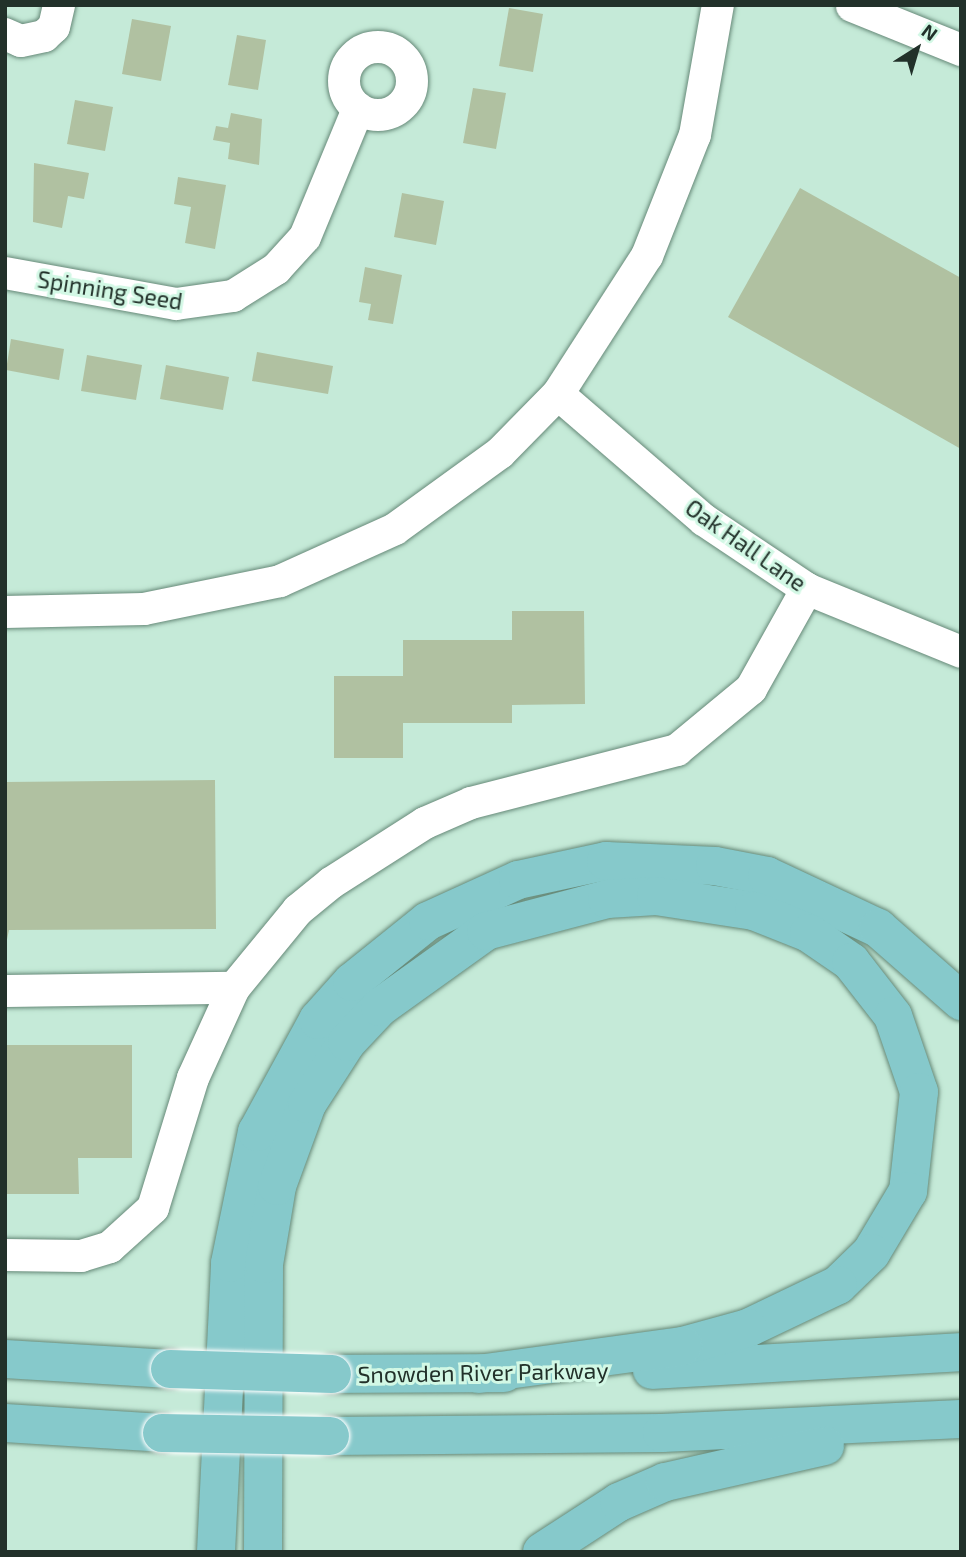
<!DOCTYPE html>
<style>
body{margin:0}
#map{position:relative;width:966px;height:1557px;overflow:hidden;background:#c5ead8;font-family:"Exo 2",sans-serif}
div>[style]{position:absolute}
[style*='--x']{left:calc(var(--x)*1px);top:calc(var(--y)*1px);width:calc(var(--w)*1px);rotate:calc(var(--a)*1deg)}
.building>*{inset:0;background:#b0c1a1}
.roads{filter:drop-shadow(0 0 2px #668978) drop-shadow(0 0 2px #668978)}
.minor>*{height:32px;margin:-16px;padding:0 16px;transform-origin:16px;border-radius:16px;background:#fff}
.minor>.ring{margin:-16px;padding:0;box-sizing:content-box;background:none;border:32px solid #fff;border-radius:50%}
.major>*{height:38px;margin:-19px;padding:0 19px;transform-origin:19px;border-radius:19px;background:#86c9cb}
.bridges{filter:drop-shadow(0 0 2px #fff) drop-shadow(0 0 2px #fff)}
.major-bridge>*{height:38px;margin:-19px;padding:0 19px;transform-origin:19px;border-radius:19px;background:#86c9cb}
span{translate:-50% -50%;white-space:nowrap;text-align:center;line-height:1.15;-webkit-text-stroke:6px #d2f8e5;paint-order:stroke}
.street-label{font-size:23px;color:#22312a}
.frame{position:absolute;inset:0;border:7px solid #22312a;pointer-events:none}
.north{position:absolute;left:882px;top:14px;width:70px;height:70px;-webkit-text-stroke:5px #d2f8e5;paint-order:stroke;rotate:37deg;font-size:19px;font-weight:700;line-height:28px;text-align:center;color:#22312a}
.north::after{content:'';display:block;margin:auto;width:24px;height:32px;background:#22312a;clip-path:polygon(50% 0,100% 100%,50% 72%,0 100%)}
</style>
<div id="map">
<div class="building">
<div style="clip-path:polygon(509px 8px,543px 14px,533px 72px,499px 66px)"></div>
<div style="clip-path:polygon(132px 19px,171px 26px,161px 81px,122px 74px)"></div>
<div style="clip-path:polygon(237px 35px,266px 40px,258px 90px,228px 85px)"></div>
<div style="clip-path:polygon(473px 88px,506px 93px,496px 149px,463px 143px)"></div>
<div style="clip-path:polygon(75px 100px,113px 107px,105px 151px,67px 144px)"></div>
<div style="clip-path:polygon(231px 113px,262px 119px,259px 165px,228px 159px,230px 143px,213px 140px,216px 126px,228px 128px)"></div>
<div style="clip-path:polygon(34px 163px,89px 173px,84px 199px,68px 196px,62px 228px,33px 222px)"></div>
<div style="clip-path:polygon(178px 177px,226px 185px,215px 249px,185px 243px,191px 207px,174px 204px)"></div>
<div style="clip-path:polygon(800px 188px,961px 278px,961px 449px,728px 317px)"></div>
<div style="clip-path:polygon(402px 193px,444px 201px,436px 245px,394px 237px)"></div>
<div style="clip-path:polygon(365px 267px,402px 275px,393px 324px,368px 320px,371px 304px,359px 302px)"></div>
<div style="clip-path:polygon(11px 339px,64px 349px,59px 380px,6px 370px)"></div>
<div style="clip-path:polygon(257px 352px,333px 366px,328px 394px,252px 381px)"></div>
<div style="clip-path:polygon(87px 355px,142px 365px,136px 400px,81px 391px)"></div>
<div style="clip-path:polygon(166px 365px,229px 377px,223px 410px,160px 399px)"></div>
<div style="clip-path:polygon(512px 611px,584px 611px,585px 704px,512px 705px,512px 723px,403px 723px,403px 758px,334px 758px,334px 676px,403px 676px,403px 640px,512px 640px)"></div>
<div style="clip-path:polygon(215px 780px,216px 929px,9px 930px,5px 949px,5px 782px)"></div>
<div style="clip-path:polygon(5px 1045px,132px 1045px,132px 1158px,78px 1158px,79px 1194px,5px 1194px)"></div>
</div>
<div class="roads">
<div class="minor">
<div style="--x:852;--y:6;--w:118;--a:22"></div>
<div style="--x:5;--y:34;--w:17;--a:24"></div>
<div style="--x:21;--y:41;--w:24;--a:-12"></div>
<div style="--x:44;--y:36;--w:13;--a:-42"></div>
<div style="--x:54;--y:27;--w:23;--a:-77"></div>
<div class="ring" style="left:344px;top:47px;width:36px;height:36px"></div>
<div style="--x:5;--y:273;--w:174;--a:10.3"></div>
<div style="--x:176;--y:304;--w:58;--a:-8"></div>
<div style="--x:233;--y:296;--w:51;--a:-32.1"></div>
<div style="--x:276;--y:269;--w:43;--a:-47.8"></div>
<div style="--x:305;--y:237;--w:139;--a:-67.5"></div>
<div style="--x:558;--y:394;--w:193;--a:40.8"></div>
<div style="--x:704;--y:520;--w:124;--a:33.8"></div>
<div style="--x:807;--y:589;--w:166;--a:22.2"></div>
<div style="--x:5;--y:612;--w:139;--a:-1.2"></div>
<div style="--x:144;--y:609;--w:139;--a:-11.6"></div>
<div style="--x:280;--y:581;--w:126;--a:-24.3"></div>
<div style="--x:395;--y:529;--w:130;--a:-35.9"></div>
<div style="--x:500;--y:453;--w:83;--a:-45.5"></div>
<div style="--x:558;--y:394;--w:164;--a:-57.2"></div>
<div style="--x:647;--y:256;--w:130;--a:-68.4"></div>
<div style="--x:695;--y:135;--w:132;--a:-80"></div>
<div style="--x:5;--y:991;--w:229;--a:-0.8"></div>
<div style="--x:5;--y:1255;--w:76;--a:0.8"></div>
<div style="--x:81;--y:1256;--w:30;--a:-17"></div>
<div style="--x:110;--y:1247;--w:58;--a:-42.2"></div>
<div style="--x:153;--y:1208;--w:136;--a:-72.9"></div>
<div style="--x:193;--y:1078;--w:99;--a:-65.5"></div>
<div style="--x:234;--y:988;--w:101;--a:-50.6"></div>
<div style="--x:298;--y:910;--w:43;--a:-39.3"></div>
<div style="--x:331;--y:883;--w:112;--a:-32.6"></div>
<div style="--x:425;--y:823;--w:50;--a:-23.5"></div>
<div style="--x:471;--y:803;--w:213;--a:-14.4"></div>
<div style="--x:677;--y:750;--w:96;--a:-39.5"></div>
<div style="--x:751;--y:689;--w:115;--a:-60.8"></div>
</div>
<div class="major">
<div style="--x:5;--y:1359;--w:165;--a:3.5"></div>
<div style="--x:652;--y:1370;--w:310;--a:-3.3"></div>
<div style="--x:332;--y:1374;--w:172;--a:-0.3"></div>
<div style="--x:5;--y:1423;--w:157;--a:3.6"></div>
<div style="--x:330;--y:1436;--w:332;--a:-0.5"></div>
<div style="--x:662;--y:1433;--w:299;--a:-2.7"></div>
<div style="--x:216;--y:1552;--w:289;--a:-87.2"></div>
<div style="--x:230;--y:1263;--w:134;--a:-78.4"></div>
<div style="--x:257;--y:1132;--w:128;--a:-61.4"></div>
<div style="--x:318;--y:1020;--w:51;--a:-48.2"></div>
<div style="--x:352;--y:982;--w:97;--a:-38.8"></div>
<div style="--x:428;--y:921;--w:99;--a:-24.5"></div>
<div style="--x:518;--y:880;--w:90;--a:-12.2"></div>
<div style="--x:606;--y:861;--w:109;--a:2.6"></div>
<div style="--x:715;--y:866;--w:53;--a:10.9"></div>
<div style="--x:767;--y:876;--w:123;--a:25.1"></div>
<div style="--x:878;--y:928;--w:111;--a:41.3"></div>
<div style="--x:263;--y:1552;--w:288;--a:-89.8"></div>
<div style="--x:264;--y:1264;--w:79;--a:-80.5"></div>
<div style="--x:277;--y:1186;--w:87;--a:-69.9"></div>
<div style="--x:307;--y:1104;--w:74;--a:-57.2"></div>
<div style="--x:347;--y:1042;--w:48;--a:-46.7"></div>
<div style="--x:380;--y:1007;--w:130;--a:-35.6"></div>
<div style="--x:486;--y:931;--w:125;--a:-14.8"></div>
<div style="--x:607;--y:899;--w:49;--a:-3.5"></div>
<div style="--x:656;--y:896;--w:99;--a:8.7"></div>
<div style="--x:754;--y:911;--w:59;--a:21.8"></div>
<div style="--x:809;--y:933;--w:51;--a:34.6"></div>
<div style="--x:851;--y:962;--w:68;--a:52.1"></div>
<div style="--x:893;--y:1016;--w:80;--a:71.1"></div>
<div style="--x:919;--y:1092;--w:100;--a:96.3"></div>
<div style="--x:908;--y:1191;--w:72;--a:120.8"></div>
<div style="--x:871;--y:1253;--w:46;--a:135.9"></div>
<div style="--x:838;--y:1285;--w:100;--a:154.5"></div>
<div style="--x:748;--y:1328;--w:67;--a:164.5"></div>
<div style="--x:683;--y:1346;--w:206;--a:172.2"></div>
<div style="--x:542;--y:1552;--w:92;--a:-33"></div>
<div style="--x:619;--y:1502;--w:50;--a:-23.5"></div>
<div style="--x:665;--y:1482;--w:164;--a:-12.7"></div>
</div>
</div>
<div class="bridges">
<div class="major-bridge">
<div style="--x:170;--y:1369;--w:162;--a:1.8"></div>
<div style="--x:162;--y:1433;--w:168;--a:1"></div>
</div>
</div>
<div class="street-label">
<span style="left:110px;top:290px;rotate:9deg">Spinning Seed</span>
<span style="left:746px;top:545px;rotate:35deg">Oak Hall Lane</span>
<span style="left:483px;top:1372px;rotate:-1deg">Snowden River Parkway</span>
</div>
<div class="frame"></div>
<div class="north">N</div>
</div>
